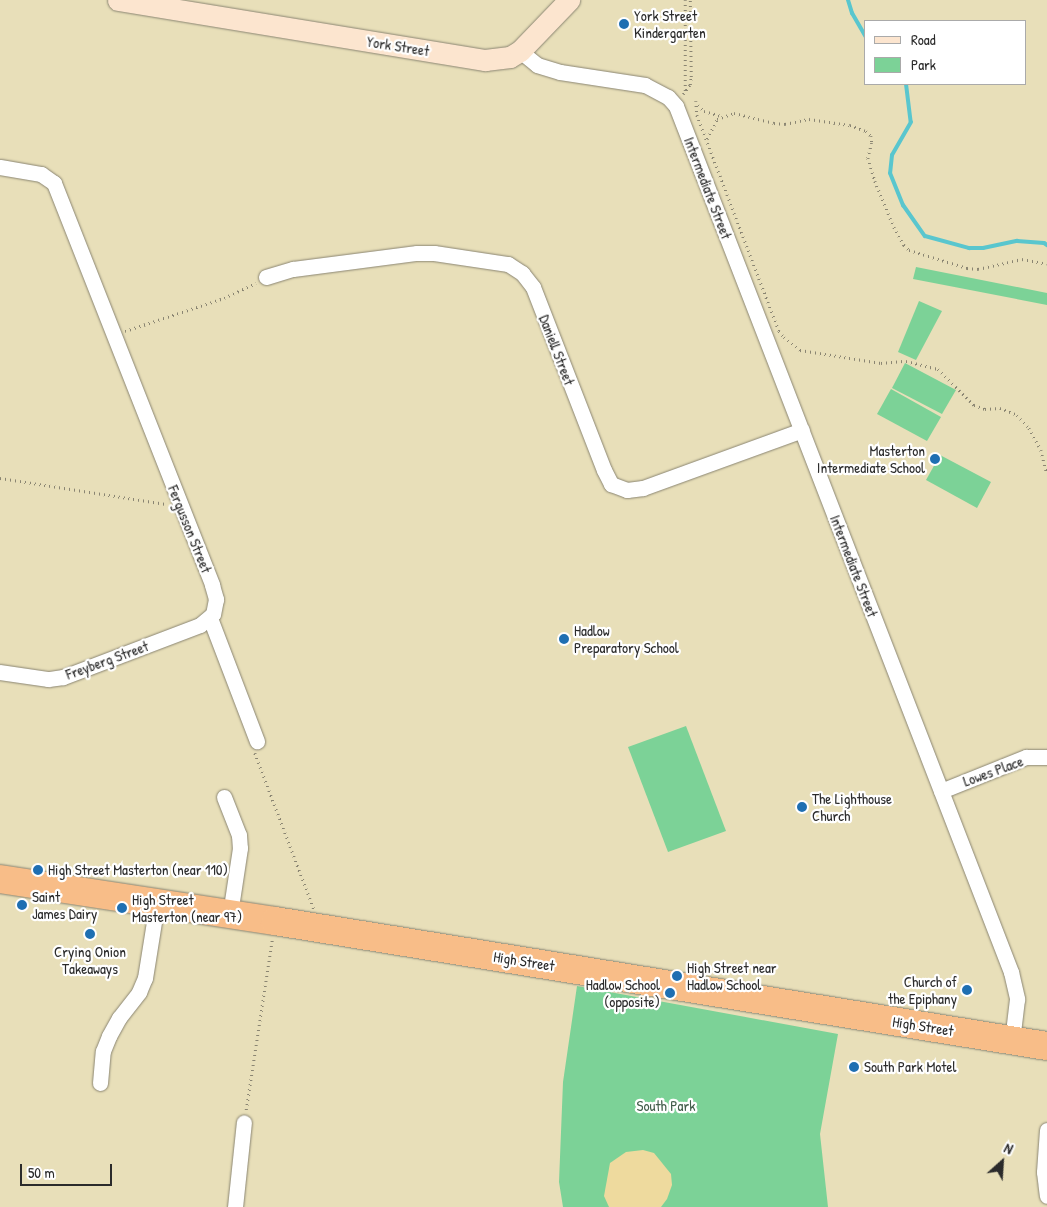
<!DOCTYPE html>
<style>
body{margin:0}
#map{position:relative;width:1047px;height:1207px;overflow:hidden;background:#e8dfb9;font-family:"Patrick Hand",sans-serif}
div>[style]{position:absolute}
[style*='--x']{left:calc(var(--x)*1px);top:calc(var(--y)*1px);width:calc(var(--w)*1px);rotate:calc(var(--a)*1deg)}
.green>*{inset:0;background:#7cd297}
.sand>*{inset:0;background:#eeda9e}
.stream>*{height:4px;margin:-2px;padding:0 2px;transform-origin:2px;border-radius:2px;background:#59c6ce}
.path>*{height:2.5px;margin-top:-1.25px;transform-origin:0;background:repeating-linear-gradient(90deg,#8a8572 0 1px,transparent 0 5px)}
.roads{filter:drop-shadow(0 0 1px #8a8572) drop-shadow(0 0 1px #8a8572)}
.street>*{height:15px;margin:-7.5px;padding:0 7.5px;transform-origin:7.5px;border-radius:7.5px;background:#fff}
.secondary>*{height:21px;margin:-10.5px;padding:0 10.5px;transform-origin:10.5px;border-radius:10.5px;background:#fce5cf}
.highway>*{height:28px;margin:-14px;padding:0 14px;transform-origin:14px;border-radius:14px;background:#f8bd88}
.dots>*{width:14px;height:14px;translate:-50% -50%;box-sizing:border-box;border:2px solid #fff;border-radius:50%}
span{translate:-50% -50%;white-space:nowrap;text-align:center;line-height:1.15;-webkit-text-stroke:4.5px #fff;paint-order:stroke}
.poi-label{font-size:15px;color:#2b2b2b}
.left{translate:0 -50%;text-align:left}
.right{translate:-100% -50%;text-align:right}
.street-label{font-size:15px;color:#2b2b2b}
.park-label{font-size:15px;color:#435d4b}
.legend{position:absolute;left:864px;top:20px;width:162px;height:65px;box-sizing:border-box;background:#fff;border:1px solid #aaa;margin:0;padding:6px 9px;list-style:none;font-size:15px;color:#2b2b2b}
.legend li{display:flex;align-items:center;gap:10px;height:25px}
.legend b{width:25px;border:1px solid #aaa}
.north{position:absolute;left:977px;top:1137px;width:50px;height:50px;-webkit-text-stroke:4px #fff;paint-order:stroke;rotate:26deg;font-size:14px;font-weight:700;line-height:20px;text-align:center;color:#2b2b2b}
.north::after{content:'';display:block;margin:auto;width:18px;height:22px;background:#2b2b2b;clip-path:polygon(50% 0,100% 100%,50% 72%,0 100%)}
.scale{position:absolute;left:20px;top:1164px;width:92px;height:22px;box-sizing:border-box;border:2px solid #2b2b2b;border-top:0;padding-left:6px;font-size:15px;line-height:18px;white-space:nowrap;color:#2b2b2b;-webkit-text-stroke:4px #fff;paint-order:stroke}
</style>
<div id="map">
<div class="green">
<div style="clip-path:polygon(916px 267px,1047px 293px,1047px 305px,913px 279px)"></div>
<div style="clip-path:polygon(919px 301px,942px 311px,916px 360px,898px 352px)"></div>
<div style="clip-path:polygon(905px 363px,956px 390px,942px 414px,892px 388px)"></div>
<div style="clip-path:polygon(891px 389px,941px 417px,927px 441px,877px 414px)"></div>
<div style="clip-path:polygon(940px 455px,991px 482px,977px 508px,926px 480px)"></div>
<div style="clip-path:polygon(686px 726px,726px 831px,668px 852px,628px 747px)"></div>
<div style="clip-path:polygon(577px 986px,838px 1034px,820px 1134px,828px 1207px,563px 1207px,559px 1182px,563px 1082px)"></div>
</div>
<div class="sand">
<div style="clip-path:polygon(643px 1150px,654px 1153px,671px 1174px,672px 1185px,667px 1199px,661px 1207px,609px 1207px,604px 1196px,610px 1163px,626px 1152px)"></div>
</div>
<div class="stream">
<div style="--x:848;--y:0;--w:14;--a:73"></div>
<div style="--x:852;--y:13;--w:28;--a:60"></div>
<div style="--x:906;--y:84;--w:38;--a:83"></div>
<div style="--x:911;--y:122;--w:38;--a:120"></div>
<div style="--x:892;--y:155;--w:18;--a:96"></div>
<div style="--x:890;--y:173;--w:35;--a:68"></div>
<div style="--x:903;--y:205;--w:38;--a:55"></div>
<div style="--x:925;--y:236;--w:46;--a:15.3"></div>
<div style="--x:969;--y:248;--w:14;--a:0"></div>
<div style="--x:983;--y:248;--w:35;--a:-12"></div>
<div style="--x:1017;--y:241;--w:27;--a:4"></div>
<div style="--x:1044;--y:243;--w:4;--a:34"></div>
</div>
<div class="path">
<div style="--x:685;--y:91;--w:91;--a:-90"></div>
<div style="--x:683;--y:94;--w:11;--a:-52"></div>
<div style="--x:690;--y:85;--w:8;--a:-83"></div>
<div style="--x:691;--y:77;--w:77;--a:-90.7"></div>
<div style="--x:696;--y:101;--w:14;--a:86"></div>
<div style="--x:697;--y:115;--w:231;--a:69.2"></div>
<div style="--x:779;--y:331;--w:8;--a:50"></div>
<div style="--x:784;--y:337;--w:21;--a:39"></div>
<div style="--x:800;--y:350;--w:82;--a:9.1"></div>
<div style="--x:881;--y:363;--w:25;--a:-5"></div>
<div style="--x:906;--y:361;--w:33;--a:14"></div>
<div style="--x:938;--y:369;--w:51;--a:45"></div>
<div style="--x:974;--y:405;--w:12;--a:20"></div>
<div style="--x:985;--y:409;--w:15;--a:-4"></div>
<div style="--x:1000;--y:408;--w:18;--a:22"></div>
<div style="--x:1017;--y:415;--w:18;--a:47"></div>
<div style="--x:1029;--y:428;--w:25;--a:61"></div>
<div style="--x:1041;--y:450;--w:25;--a:76"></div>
<div style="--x:698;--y:105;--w:8;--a:45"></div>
<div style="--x:704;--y:111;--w:18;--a:16"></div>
<div style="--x:707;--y:139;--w:22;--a:-63"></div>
<div style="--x:717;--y:119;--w:18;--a:-19"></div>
<div style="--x:734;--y:113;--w:41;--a:14"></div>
<div style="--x:774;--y:123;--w:11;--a:5"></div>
<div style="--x:785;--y:124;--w:25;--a:-12"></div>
<div style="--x:809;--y:119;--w:41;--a:8.3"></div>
<div style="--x:850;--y:125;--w:17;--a:21"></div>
<div style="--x:866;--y:131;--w:7;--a:45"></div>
<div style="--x:871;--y:136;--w:7;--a:82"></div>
<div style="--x:872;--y:143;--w:16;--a:105"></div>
<div style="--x:868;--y:158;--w:24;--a:73"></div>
<div style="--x:875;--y:181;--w:50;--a:67.6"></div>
<div style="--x:894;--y:227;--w:21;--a:61"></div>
<div style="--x:904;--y:245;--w:7;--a:45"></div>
<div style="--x:909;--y:250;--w:61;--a:17.2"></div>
<div style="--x:967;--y:268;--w:11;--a:5"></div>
<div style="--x:978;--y:269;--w:45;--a:-12.8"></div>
<div style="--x:1022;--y:259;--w:25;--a:11"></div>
<div style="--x:125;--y:331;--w:104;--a:-18.4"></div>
<div style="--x:224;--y:298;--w:35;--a:-25"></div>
<div style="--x:0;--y:478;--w:168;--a:8.9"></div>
<div style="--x:255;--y:753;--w:167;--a:69.3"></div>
<div style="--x:246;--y:1110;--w:172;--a:-81.3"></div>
</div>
<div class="roads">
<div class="street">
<div style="--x:520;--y:51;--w:22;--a:39"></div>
<div style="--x:537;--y:65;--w:24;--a:17"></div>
<div style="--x:560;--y:72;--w:86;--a:8.7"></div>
<div style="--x:645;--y:85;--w:26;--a:28"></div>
<div style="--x:668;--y:97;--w:12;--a:48"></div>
<div style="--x:676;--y:106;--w:929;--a:68.85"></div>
<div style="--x:1011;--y:972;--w:28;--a:77"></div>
<div style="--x:1017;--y:999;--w:42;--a:96.8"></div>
<div style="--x:0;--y:167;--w:42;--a:9.7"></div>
<div style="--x:41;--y:174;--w:16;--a:35"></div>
<div style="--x:54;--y:183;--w:432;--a:68.5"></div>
<div style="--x:212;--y:585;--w:15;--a:74"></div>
<div style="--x:216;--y:599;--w:15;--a:101"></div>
<div style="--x:213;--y:614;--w:17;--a:140"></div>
<div style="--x:200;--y:625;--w:147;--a:159.2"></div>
<div style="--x:63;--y:677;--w:15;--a:172"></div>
<div style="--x:48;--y:679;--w:49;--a:-171.7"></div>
<div style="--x:266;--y:277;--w:28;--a:-17"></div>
<div style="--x:293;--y:269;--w:125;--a:-7.4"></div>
<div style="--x:417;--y:253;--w:17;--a:0"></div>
<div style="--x:434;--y:253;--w:75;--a:8.5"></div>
<div style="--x:508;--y:264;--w:17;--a:33"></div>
<div style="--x:522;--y:273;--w:18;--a:52"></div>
<div style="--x:533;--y:287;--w:196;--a:68.8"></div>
<div style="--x:604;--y:470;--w:16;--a:63"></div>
<div style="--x:611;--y:484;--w:17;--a:21"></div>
<div style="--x:627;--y:490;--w:16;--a:-7"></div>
<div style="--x:643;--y:488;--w:169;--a:-20"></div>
<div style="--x:210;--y:618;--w:132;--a:69.1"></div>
<div style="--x:941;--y:791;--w:92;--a:-21.8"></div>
<div style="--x:1026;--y:757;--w:21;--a:0"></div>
<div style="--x:224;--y:797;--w:41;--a:68.5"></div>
<div style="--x:239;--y:835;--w:13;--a:86"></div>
<div style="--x:240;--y:848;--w:67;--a:98.6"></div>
<div style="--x:100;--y:1083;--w:32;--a:-85"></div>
<div style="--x:103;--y:1051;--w:16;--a:-68"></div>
<div style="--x:109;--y:1036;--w:21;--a:-61"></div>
<div style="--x:119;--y:1018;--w:33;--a:-52"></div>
<div style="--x:139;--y:992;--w:15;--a:-67"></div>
<div style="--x:145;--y:978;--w:76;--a:-80.9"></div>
<div style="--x:1047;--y:1130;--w:42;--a:94.1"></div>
<div style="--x:1044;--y:1172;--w:24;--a:83"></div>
<div style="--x:235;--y:1207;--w:85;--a:-84"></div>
</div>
<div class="secondary">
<div style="--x:118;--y:0;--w:372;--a:9.3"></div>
<div style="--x:485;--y:60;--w:25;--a:-7"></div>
<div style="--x:510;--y:57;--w:12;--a:-31"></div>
<div style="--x:520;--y:51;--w:71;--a:-46.1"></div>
</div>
<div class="highway">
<div style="--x:0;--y:879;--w:278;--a:8.7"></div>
<div style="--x:275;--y:921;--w:782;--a:9.2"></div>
</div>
</div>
<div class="dots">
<div style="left:624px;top:24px;background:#1f6fb2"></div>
<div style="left:935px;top:459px;background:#1f6fb2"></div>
<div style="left:564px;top:639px;background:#1f6fb2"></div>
<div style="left:802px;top:807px;background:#1f6fb2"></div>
<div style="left:38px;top:870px;background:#1f6fb2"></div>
<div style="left:22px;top:905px;background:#1f6fb2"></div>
<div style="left:122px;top:908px;background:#1f6fb2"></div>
<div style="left:90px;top:934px;background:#1f6fb2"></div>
<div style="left:677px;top:976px;background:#1f6fb2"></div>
<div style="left:967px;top:990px;background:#1f6fb2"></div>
<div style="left:670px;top:993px;background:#1f6fb2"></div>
<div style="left:854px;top:1067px;background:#1f6fb2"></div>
</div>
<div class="poi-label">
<span class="left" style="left:634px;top:24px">York Street<br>Kindergarten</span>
<span class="right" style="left:925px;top:459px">Masterton<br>Intermediate School</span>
<span class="left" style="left:574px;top:639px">Hadlow<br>Preparatory School</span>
<span class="left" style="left:812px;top:807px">The Lighthouse<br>Church</span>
<span class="left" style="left:48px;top:870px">High Street Masterton (near 110)</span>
<span class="left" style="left:32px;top:905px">Saint<br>James Dairy</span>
<span class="left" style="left:132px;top:908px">High Street<br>Masterton (near 97)</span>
<span style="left:90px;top:960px">Crying Onion<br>Takeaways</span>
<span class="left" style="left:687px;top:976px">High Street near<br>Hadlow School</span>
<span class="right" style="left:957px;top:990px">Church of<br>the Epiphany</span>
<span class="right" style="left:660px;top:993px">Hadlow School<br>(opposite)</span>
<span class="left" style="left:864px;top:1067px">South Park Motel</span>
</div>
<div class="street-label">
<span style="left:398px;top:46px;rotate:9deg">York Street</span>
<span style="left:708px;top:188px;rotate:69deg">Intermediate Street</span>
<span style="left:557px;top:350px;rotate:69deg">Daniell Street</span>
<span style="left:190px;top:529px;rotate:68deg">Fergusson Street</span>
<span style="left:854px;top:566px;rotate:69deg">Intermediate Street</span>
<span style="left:107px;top:660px;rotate:-20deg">Freyberg Street</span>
<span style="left:993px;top:771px;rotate:-20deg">Lowes Place</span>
<span style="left:524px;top:961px;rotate:9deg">High Street</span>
<span style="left:923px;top:1026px;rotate:9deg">High Street</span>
</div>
<div class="park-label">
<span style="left:666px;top:1106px">South Park</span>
</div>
<ul class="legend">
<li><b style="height:6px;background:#fce5cf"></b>Road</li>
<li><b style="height:14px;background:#7cd297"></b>Park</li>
</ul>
<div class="north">N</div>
<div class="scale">50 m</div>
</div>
